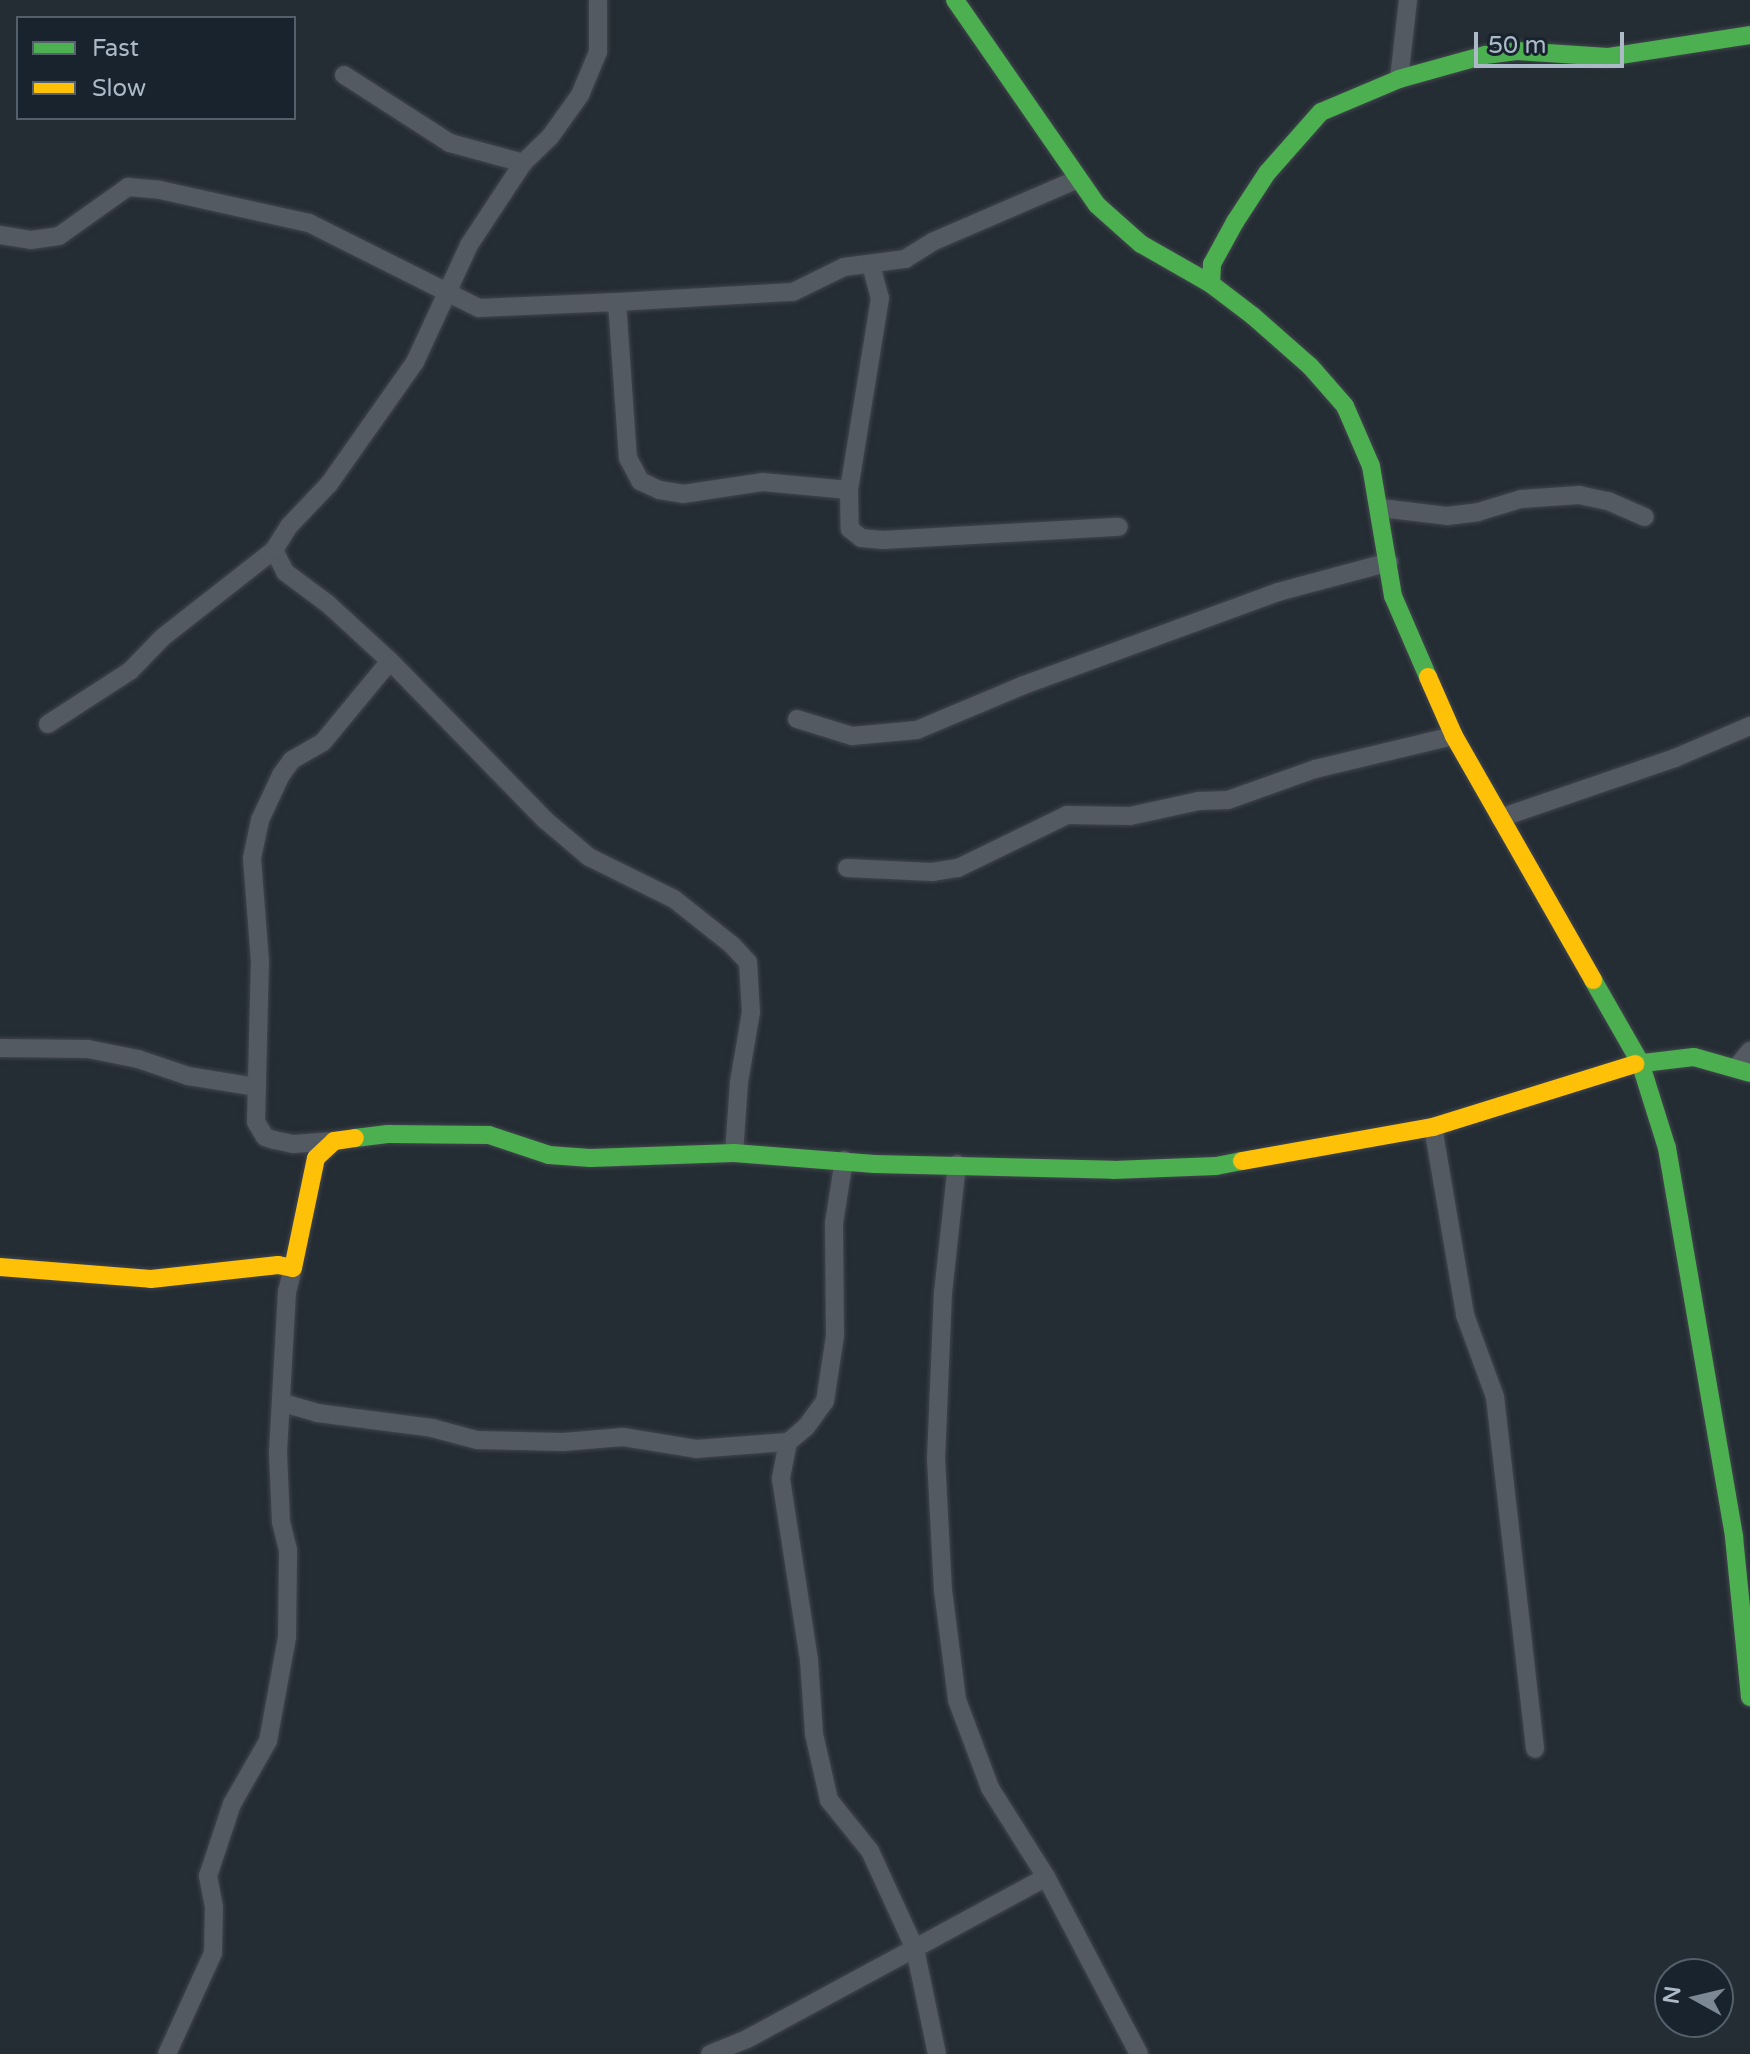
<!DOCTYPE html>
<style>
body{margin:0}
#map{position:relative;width:1750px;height:2054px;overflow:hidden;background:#242c34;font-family:"Varela Round",sans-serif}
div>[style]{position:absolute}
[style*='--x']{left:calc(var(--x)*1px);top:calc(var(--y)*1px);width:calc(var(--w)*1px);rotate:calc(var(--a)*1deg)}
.roads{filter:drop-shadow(0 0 2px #41464c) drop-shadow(0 0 2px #41464c)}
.street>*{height:18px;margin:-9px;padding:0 9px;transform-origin:9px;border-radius:9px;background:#545a62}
.fast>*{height:18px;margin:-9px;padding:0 9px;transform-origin:9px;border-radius:9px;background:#4caf50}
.slow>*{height:18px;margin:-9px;padding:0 9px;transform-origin:9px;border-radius:9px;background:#ffc107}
span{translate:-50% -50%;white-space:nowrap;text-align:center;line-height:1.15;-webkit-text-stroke:6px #18232e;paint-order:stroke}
.legend{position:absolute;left:16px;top:16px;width:280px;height:104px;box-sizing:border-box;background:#18232e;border:2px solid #535f6b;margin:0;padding:10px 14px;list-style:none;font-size:24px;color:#acb9c7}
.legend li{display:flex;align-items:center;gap:16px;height:40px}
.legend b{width:40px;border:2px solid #535f6b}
.north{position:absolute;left:1654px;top:1958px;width:80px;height:80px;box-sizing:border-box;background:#18232e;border:2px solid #535f6b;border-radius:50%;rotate:278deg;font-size:22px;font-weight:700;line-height:32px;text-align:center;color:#acb9c7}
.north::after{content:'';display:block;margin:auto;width:28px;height:36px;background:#7c8894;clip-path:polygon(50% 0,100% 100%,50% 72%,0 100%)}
.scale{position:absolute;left:1474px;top:32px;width:150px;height:36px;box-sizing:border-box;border:4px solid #acb9c7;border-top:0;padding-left:10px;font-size:24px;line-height:28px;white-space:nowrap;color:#acb9c7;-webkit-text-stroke:6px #18232e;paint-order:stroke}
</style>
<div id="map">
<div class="roads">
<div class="street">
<div style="--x:344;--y:75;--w:126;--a:32.7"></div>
<div style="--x:450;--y:143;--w:76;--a:15.3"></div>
<div style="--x:1399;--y:79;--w:80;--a:-83.5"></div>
<div style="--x:0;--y:235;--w:31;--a:9"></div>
<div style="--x:31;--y:240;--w:28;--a:-8"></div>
<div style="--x:59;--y:236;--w:85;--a:-35.4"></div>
<div style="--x:128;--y:187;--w:32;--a:5"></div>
<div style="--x:160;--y:190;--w:153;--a:12.5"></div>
<div style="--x:309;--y:223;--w:190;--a:26.6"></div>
<div style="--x:479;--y:308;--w:138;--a:-2.5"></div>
<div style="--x:617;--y:302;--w:176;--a:-3.3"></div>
<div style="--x:793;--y:292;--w:57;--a:-26.1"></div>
<div style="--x:844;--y:267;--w:62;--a:-7.5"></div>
<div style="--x:905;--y:259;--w:32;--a:-32"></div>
<div style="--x:932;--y:242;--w:159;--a:-23.3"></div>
<div style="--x:871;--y:265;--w:34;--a:75"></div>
<div style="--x:880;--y:298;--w:194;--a:99.2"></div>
<div style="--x:849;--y:490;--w:39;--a:89"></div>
<div style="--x:850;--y:529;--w:14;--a:39"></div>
<div style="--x:861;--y:538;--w:22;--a:5"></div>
<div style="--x:883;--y:540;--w:236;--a:-3.2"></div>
<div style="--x:617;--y:302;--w:156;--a:86"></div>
<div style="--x:628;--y:458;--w:26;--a:62"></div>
<div style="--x:640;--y:481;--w:21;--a:25"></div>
<div style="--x:659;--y:490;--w:24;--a:9"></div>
<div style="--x:683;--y:494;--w:80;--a:-8.6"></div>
<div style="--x:762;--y:482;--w:87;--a:5.3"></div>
<div style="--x:1381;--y:508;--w:66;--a:6.9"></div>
<div style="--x:1447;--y:516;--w:31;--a:-7"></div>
<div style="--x:1478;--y:512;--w:45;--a:-16.8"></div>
<div style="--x:1521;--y:499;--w:58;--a:-3.9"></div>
<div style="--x:1579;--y:495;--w:30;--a:12"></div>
<div style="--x:1608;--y:501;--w:40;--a:23.4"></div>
<div style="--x:274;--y:550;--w:25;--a:63"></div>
<div style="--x:285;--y:572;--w:54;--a:36.7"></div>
<div style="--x:328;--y:604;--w:84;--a:42.6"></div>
<div style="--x:390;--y:661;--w:221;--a:45.7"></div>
<div style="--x:544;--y:819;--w:59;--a:40.2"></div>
<div style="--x:589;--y:857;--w:95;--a:26.3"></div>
<div style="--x:674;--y:899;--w:74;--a:38.4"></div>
<div style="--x:732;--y:945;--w:23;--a:47"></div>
<div style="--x:748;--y:962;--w:50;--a:86.6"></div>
<div style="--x:751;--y:1012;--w:71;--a:99.7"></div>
<div style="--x:739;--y:1082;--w:71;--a:94"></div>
<div style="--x:797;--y:719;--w:58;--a:17.2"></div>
<div style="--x:852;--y:736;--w:65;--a:-5.3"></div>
<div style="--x:917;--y:730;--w:116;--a:-22.8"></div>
<div style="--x:1024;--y:685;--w:270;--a:-20.1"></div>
<div style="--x:1278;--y:592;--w:115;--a:-15.1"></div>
<div style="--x:48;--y:724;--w:98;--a:-32.9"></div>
<div style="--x:130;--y:671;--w:47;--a:-45.9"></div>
<div style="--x:163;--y:637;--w:141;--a:-38.1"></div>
<div style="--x:274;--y:550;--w:28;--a:-58"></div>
<div style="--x:289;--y:526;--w:58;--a:-46.4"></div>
<div style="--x:329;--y:484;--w:149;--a:-54.8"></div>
<div style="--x:415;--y:362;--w:129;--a:-65.2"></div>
<div style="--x:469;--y:245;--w:98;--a:-56.6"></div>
<div style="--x:523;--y:163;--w:37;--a:-44"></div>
<div style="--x:550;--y:137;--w:52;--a:-54.5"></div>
<div style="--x:580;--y:95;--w:47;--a:-67.3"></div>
<div style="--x:598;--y:52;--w:52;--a:-90"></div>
<div style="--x:1500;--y:818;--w:185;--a:-18.9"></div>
<div style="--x:1675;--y:758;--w:82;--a:-23.1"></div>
<div style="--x:847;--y:868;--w:85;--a:2.7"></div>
<div style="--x:932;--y:872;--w:26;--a:-9"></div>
<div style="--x:958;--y:868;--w:121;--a:-25.9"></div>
<div style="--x:1067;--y:815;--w:63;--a:0.9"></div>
<div style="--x:1130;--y:816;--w:71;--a:-12.3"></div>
<div style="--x:1199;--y:801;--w:29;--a:-2"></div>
<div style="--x:1228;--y:800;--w:92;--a:-19.6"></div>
<div style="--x:1315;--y:769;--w:143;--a:-13.4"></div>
<div style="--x:0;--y:1048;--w:88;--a:0.7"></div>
<div style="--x:88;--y:1049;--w:51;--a:11.3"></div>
<div style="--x:138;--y:1059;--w:53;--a:18.8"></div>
<div style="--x:188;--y:1076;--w:70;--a:9.1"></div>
<div style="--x:1737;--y:1067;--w:21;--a:-51"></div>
<div style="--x:1433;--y:1127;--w:191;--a:80.3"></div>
<div style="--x:1465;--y:1315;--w:87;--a:69.9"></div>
<div style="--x:1495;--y:1397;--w:354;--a:83.5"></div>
<div style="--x:334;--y:1141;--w:41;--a:175.8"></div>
<div style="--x:293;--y:1144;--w:19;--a:-168"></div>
<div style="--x:274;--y:1140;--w:9;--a:-162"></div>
<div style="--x:265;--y:1137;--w:17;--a:-121"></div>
<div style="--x:256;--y:1122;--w:160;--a:-88.6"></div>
<div style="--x:260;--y:962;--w:104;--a:-94.4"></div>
<div style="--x:252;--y:858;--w:39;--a:-78"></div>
<div style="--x:260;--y:820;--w:50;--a:-65"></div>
<div style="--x:281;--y:775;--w:19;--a:-54"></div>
<div style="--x:292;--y:760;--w:36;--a:-30"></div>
<div style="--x:323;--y:742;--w:105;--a:-50.4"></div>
<div style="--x:844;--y:1160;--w:64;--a:99"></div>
<div style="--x:834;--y:1223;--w:113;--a:89.5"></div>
<div style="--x:835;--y:1336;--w:66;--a:98.7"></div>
<div style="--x:825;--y:1401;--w:32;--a:126"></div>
<div style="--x:806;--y:1427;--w:23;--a:140"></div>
<div style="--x:788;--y:1442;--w:38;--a:101"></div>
<div style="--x:781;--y:1479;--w:183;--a:81.2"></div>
<div style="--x:809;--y:1660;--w:74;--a:86.1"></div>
<div style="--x:814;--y:1734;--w:68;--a:77.2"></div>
<div style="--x:829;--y:1800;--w:65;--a:51.2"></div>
<div style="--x:870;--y:1851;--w:108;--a:65.3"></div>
<div style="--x:915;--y:1949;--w:107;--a:78.2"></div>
<div style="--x:957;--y:1164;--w:129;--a:96.2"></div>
<div style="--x:943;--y:1292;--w:166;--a:92.4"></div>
<div style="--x:936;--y:1458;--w:132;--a:87"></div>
<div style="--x:943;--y:1590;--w:111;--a:82.7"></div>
<div style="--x:957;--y:1700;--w:94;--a:69.4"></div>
<div style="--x:990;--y:1788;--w:105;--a:57.8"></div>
<div style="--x:1046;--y:1877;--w:200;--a:62.3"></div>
<div style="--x:283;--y:1403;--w:35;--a:16"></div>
<div style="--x:317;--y:1413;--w:116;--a:7.4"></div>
<div style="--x:432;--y:1428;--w:47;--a:14.9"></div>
<div style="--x:477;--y:1440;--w:86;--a:1.3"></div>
<div style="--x:563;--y:1442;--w:60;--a:-4.8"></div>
<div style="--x:623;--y:1437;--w:74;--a:9.3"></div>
<div style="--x:696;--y:1449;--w:92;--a:-4.4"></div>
<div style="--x:167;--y:2054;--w:111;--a:-65.5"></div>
<div style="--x:213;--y:1953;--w:46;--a:-88.8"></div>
<div style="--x:214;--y:1907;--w:32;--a:-101"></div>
<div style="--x:208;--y:1876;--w:76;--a:-71.6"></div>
<div style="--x:232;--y:1804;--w:73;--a:-60.3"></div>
<div style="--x:268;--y:1741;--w:106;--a:-79.6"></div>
<div style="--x:287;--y:1637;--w:87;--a:-89.3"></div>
<div style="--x:288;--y:1550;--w:29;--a:-104"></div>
<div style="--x:281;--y:1522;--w:70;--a:-92.5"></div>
<div style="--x:278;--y:1452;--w:160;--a:-86.8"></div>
<div style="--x:287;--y:1292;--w:25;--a:-76"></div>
<div style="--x:710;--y:2054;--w:40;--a:-22"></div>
<div style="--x:747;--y:2039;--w:340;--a:-28.4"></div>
</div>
<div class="fast">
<div style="--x:955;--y:0;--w:249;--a:55.3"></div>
<div style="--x:1097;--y:205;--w:59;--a:41.6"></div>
<div style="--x:1141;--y:244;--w:81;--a:29.7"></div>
<div style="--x:1211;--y:284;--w:53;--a:37.3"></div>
<div style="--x:1253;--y:316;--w:76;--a:41.3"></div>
<div style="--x:1310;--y:366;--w:53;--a:48.8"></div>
<div style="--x:1345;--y:406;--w:65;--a:66.6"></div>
<div style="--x:1371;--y:466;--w:132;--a:80.4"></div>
<div style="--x:1393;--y:596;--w:88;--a:66.6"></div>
<div style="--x:1211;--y:284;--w:20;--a:-87"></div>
<div style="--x:1212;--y:264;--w:48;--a:-61.3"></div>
<div style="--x:1235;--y:222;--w:59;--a:-56.9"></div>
<div style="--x:1267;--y:173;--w:81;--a:-48.5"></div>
<div style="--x:1321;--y:112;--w:85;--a:-22.9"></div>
<div style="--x:1399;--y:79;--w:89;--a:-15.6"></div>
<div style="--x:1485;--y:55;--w:32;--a:-7"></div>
<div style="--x:1517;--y:51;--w:91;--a:3.8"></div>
<div style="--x:1608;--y:57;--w:144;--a:-8.8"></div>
<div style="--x:1593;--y:980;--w:95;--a:60.2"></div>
<div style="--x:1640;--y:1062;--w:90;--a:72.6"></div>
<div style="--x:1667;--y:1148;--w:395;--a:80.2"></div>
<div style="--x:1734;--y:1537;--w:161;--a:84.3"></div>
<div style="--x:1635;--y:1064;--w:59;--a:-6.8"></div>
<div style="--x:1694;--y:1057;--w:58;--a:15.9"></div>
<div style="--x:355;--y:1138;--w:33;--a:-7"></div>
<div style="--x:388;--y:1134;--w:101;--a:0.6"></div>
<div style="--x:489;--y:1135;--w:63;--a:18.4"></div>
<div style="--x:549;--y:1155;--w:41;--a:4.2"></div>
<div style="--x:590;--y:1158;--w:144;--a:-2"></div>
<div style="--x:734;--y:1153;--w:141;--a:4.5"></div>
<div style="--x:875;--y:1164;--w:238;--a:1.4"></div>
<div style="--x:1113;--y:1170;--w:103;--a:-2.2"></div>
<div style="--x:1216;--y:1166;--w:26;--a:-11"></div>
</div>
<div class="slow">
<div style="--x:1428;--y:677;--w:64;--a:66.2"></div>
<div style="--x:1454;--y:736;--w:281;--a:60.3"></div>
<div style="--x:1242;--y:1161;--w:194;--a:-10.1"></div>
<div style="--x:1433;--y:1127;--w:212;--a:-17.3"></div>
<div style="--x:0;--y:1267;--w:151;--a:4.5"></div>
<div style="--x:151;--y:1279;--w:128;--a:-6.3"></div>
<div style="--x:278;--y:1265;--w:15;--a:11"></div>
<div style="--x:293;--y:1268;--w:112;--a:-78.2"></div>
<div style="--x:316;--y:1158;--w:25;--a:-43"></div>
<div style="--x:334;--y:1141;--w:21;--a:-8"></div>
</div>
</div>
<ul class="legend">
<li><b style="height:10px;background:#4caf50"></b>Fast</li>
<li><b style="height:10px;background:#ffc107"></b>Slow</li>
</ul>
<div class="north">N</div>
<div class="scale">50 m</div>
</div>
